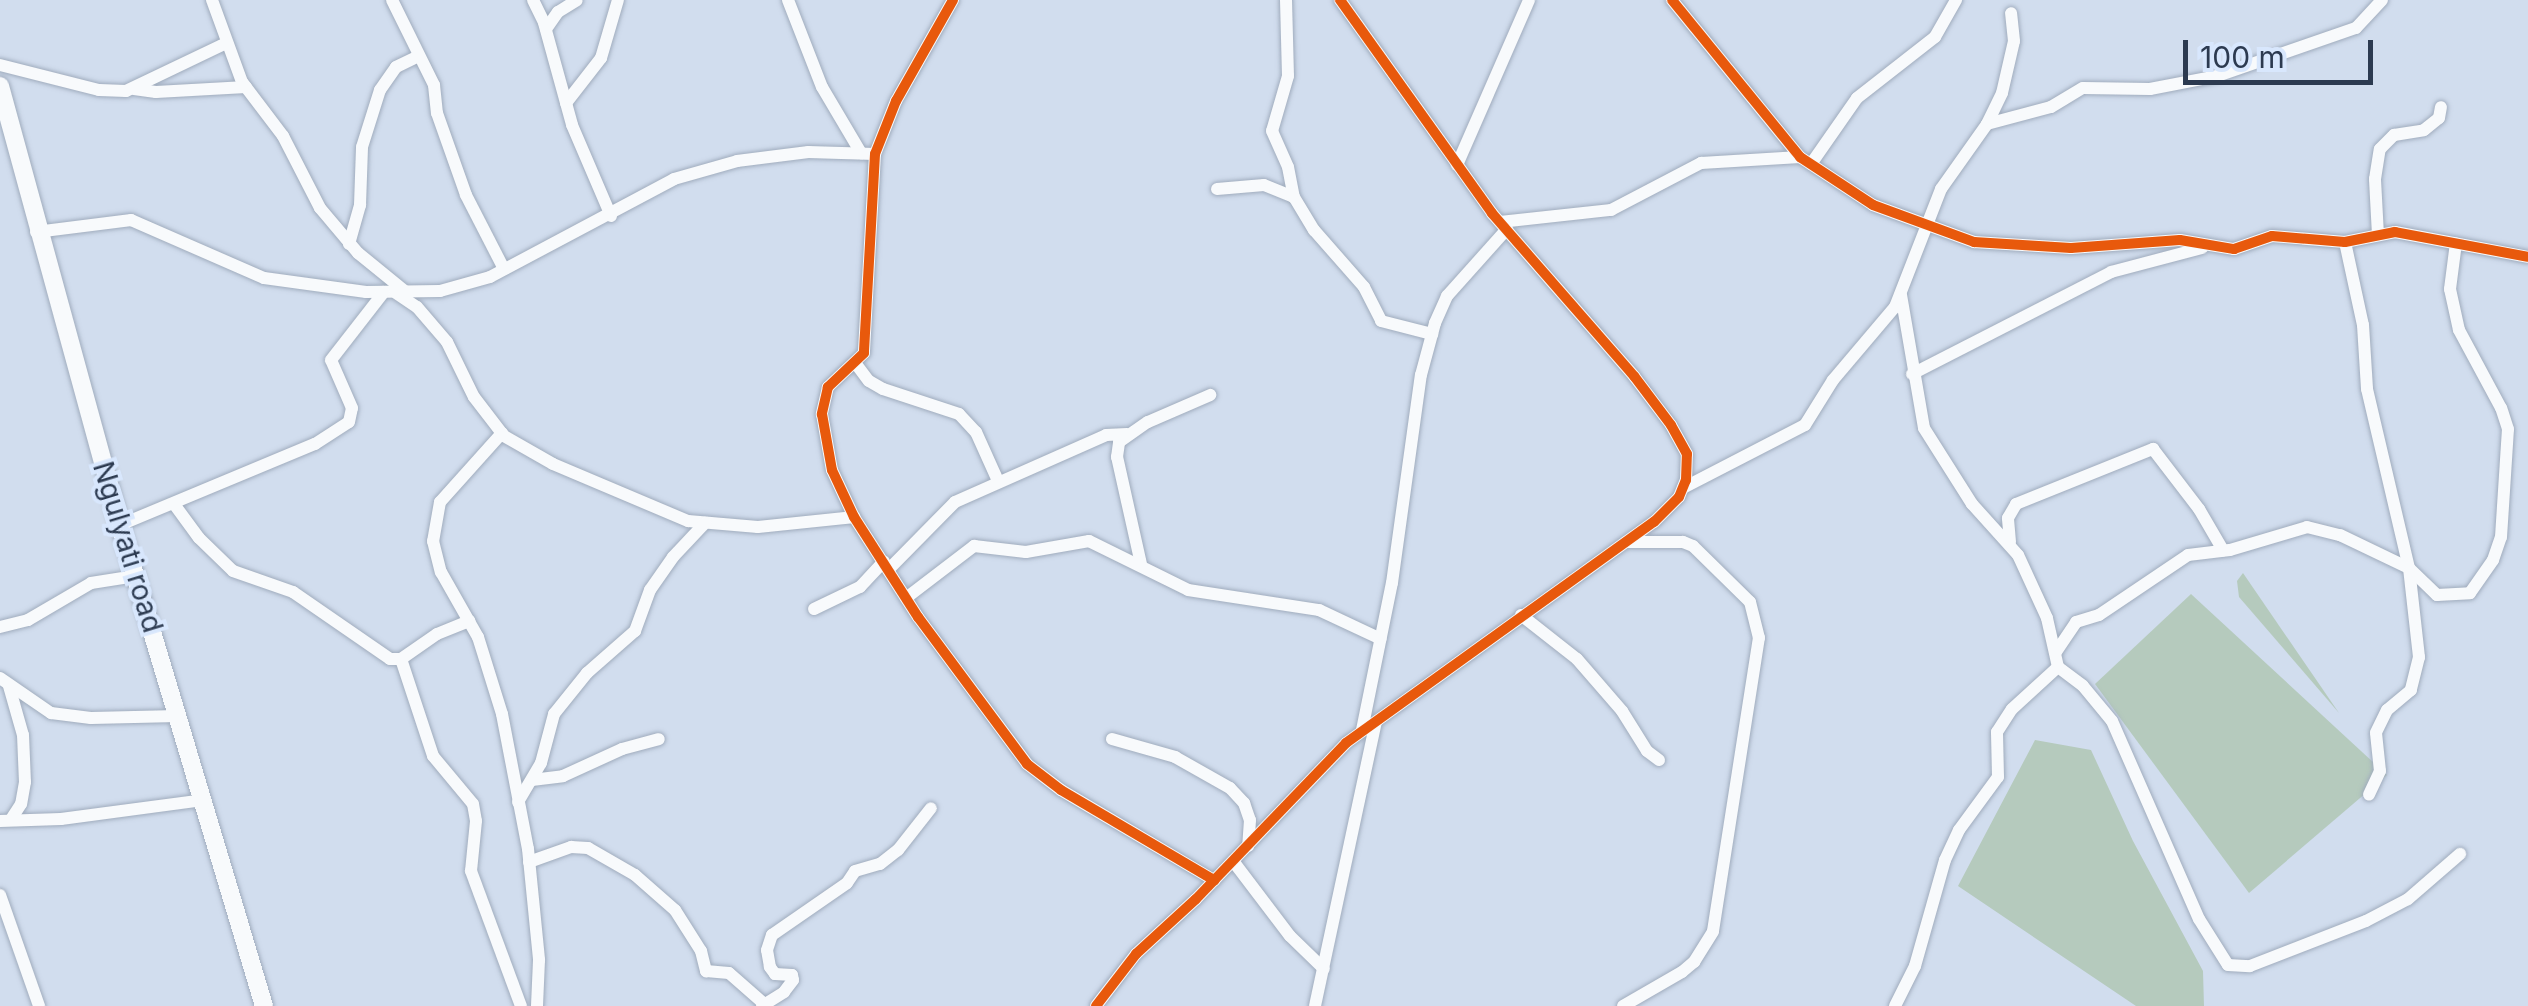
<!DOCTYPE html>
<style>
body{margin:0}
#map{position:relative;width:2528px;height:1006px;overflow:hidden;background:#d1ddee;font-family:Inter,sans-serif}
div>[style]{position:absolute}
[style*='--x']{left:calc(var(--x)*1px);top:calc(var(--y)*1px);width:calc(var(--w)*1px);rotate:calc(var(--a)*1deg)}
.green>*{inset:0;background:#b5cabd}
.roads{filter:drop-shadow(0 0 2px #a0acbd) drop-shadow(0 0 2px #a0acbd)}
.street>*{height:12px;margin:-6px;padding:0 6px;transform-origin:6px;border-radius:6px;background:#f8fafc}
.secondary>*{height:18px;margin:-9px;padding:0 9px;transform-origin:9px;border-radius:9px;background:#f8fafc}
.cycleway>*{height:10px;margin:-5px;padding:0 5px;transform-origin:5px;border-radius:5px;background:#e8590c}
span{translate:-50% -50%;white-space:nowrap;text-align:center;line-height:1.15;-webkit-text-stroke:8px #d8e7fd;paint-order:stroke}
.street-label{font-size:28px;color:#2c3a50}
.scale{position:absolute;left:2183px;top:40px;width:190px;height:45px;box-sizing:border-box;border:5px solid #2c3a50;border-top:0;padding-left:12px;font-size:30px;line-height:35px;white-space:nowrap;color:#2c3a50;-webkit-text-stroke:8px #d8e7fd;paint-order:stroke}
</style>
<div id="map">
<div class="green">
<div style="clip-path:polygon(2243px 573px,2339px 713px,2239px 597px,2237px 581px)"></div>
<div style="clip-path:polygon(2191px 594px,2387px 775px,2249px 893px,2095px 684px)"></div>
<div style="clip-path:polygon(2035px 740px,2091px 750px,2133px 841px,2203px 971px,2204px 1006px,2136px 1006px,1958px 886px)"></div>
</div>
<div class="roads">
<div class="street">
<div style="--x:212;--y:0;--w:87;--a:69.9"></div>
<div style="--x:242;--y:82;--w:68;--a:52.8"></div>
<div style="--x:283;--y:136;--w:81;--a:62.8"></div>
<div style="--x:320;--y:208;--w:59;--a:49.8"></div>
<div style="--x:358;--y:253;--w:62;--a:39.1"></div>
<div style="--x:392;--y:0;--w:95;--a:63.7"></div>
<div style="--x:434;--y:85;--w:28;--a:84"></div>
<div style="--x:437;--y:113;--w:87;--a:70.5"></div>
<div style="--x:466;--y:195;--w:83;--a:62.8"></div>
<div style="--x:533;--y:0;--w:25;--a:64"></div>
<div style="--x:544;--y:23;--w:106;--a:74.6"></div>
<div style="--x:572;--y:125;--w:99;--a:66.8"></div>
<div style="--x:788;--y:0;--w:93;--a:68.7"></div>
<div style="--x:822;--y:87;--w:77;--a:59.4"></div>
<div style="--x:953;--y:0;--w:116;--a:119.4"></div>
<div style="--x:896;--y:101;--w:57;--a:111.6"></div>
<div style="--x:875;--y:154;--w:199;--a:93.2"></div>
<div style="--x:864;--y:353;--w:50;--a:136.6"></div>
<div style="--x:828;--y:387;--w:28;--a:103"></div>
<div style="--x:822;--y:414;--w:57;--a:79.9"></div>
<div style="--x:832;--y:470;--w:52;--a:64.9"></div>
<div style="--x:854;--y:517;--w:119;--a:57.4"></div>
<div style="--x:918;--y:617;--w:183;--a:53.4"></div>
<div style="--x:1027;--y:764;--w:43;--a:37.4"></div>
<div style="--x:1061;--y:790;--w:178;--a:30.5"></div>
<div style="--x:1286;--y:0;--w:76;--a:88.5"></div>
<div style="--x:1288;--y:76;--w:57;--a:106.2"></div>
<div style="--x:1272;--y:131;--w:39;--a:66"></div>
<div style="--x:1288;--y:167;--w:31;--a:79"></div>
<div style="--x:1294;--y:197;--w:39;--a:59"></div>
<div style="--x:1314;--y:230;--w:76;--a:48.7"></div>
<div style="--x:1364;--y:287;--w:38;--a:63"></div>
<div style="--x:1381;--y:321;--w:53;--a:14.3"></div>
<div style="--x:1672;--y:0;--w:203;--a:50.8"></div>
<div style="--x:1800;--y:157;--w:87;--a:33.3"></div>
<div style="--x:1873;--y:205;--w:108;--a:20.1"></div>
<div style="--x:1974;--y:242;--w:97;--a:3.5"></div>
<div style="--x:2071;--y:248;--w:109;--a:-4.2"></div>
<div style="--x:2180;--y:240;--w:55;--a:9.5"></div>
<div style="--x:2234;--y:249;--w:40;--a:-18.9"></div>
<div style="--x:2272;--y:236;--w:73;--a:4.7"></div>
<div style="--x:2345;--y:242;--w:51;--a:-11.3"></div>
<div style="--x:2395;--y:232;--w:135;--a:10.6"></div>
<div style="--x:546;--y:29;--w:21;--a:-55"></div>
<div style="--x:558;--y:12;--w:22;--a:-32"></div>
<div style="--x:0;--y:65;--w:102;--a:14.2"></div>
<div style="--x:99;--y:90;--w:27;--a:2"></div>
<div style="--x:126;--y:91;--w:111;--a:-25.6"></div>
<div style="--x:134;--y:89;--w:22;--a:8"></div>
<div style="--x:156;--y:92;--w:90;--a:-3.2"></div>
<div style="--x:566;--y:103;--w:57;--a:-52.1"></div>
<div style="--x:601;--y:58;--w:60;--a:-73.7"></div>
<div style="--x:1987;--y:124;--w:66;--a:-14.9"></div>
<div style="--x:2051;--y:107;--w:37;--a:-31"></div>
<div style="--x:2083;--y:88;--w:67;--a:0.9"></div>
<div style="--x:2150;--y:89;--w:68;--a:-11"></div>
<div style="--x:2217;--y:76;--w:147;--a:-19.1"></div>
<div style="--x:2356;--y:28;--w:38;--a:-47"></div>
<div style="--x:1811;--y:164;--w:80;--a:-55.1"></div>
<div style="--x:1857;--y:98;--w:99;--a:-38"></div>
<div style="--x:1935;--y:37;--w:43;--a:-60.4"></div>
<div style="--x:1457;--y:165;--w:180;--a:-66.4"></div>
<div style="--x:1217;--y:189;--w:47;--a:-4.9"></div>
<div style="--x:1264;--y:185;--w:32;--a:22"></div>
<div style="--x:1500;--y:222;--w:112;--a:-6.2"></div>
<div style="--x:1611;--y:210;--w:102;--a:-27.6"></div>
<div style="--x:1701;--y:163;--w:99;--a:-3.5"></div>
<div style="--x:36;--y:232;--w:96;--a:-7.2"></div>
<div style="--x:131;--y:220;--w:145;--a:23.6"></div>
<div style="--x:264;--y:278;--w:103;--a:7.8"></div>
<div style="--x:366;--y:292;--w:74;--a:-0.8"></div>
<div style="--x:440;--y:291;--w:52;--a:-15.6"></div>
<div style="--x:490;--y:277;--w:208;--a:-28"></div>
<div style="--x:674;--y:179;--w:66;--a:-15.9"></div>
<div style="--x:737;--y:161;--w:72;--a:-7.2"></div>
<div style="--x:808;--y:152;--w:67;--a:1.7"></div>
<div style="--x:2378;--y:235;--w:56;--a:-93.1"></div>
<div style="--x:2375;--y:179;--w:30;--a:-81"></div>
<div style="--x:2380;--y:149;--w:20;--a:-45"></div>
<div style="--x:2394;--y:135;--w:30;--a:-9"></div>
<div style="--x:2424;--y:130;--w:19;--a:-39"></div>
<div style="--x:2439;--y:118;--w:11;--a:-80"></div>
<div style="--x:2345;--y:242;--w:85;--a:77.8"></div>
<div style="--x:2363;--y:325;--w:64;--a:86.4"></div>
<div style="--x:2367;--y:389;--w:184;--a:76.8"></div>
<div style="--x:2409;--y:568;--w:90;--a:83.6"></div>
<div style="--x:2419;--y:657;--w:34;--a:104"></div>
<div style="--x:2411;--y:690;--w:31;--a:140"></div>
<div style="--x:2387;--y:710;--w:25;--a:116"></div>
<div style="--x:2376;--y:733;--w:38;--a:84"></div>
<div style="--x:2380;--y:771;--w:26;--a:115"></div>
<div style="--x:349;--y:244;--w:41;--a:-74.2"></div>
<div style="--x:360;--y:205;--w:58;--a:-88"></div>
<div style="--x:362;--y:147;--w:60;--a:-72.5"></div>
<div style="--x:380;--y:90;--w:28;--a:-55"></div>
<div style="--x:396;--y:67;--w:25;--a:-26"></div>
<div style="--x:396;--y:293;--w:25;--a:34"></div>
<div style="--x:417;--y:307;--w:46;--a:49.4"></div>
<div style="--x:447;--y:342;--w:61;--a:63.9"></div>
<div style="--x:474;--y:397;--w:49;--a:52.4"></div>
<div style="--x:504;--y:436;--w:56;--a:29.7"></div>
<div style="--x:553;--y:464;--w:147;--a:22.9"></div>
<div style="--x:688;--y:521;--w:70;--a:4.9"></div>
<div style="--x:758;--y:527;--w:97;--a:-5.9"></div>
<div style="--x:856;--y:364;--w:21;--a:53"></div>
<div style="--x:869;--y:381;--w:16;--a:30"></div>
<div style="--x:883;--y:389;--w:80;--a:18.2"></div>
<div style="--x:959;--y:414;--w:25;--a:47"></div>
<div style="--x:976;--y:432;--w:54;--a:65.8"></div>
<div style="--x:1912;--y:374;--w:224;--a:-27.1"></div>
<div style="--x:2111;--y:272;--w:94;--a:-14.8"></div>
<div style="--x:502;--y:433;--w:93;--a:131.9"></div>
<div style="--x:440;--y:502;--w:40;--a:100"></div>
<div style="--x:433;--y:541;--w:32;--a:76"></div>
<div style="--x:441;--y:572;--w:75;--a:60.4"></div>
<div style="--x:478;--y:637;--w:81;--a:72.7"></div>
<div style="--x:502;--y:714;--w:137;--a:79.1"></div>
<div style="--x:528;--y:849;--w:112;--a:84.3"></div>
<div style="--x:539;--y:960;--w:46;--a:92.5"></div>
<div style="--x:1683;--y:488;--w:137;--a:-27.3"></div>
<div style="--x:1805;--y:425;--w:53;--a:-58.1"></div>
<div style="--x:1833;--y:380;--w:96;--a:-49.7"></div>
<div style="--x:1895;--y:307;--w:127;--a:-68.7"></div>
<div style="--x:1941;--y:189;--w:80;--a:-54.7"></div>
<div style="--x:1987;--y:124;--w:34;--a:-64"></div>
<div style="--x:2002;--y:93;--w:53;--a:-77"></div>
<div style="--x:2014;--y:41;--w:28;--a:-96"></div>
<div style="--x:174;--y:504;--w:42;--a:53.7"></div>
<div style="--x:199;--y:538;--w:47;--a:44.1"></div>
<div style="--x:233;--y:571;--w:64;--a:19.3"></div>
<div style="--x:293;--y:592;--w:118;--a:34.6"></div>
<div style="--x:390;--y:659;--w:11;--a:0"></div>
<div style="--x:401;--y:659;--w:44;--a:-34.8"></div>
<div style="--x:437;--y:634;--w:35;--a:-22"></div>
<div style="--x:120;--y:525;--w:211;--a:-22.6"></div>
<div style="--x:315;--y:444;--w:40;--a:-32.9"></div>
<div style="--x:349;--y:422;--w:14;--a:-78"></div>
<div style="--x:352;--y:408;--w:52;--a:-113.6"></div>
<div style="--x:331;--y:360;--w:86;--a:-52.1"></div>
<div style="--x:2010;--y:542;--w:24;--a:-95"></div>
<div style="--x:2008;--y:518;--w:16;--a:-60"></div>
<div style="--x:2016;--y:504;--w:148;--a:-21.9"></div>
<div style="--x:2153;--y:449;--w:76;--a:52.5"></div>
<div style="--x:2199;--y:509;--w:48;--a:59.7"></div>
<div style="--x:1141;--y:564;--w:110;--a:-102.6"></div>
<div style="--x:1117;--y:457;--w:15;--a:-82"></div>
<div style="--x:1119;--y:442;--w:35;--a:-35"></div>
<div style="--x:1148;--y:422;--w:68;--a:-23.5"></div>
<div style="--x:889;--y:569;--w:94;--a:-45.4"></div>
<div style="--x:955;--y:502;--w:165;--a:-23.9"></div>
<div style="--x:1106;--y:435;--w:21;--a:-3"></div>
<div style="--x:906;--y:598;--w:86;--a:-37.4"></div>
<div style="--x:974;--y:546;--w:52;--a:6.6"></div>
<div style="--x:1026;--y:552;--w:64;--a:-9.9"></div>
<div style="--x:1089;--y:541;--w:110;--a:26.3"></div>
<div style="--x:1188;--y:590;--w:133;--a:8.7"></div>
<div style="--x:1319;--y:610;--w:68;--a:25.1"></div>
<div style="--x:814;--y:609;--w:51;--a:-25.6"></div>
<div style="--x:860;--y:587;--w:35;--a:-47"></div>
<div style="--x:1521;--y:615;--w:71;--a:38.2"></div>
<div style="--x:1577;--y:659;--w:69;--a:49.1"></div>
<div style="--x:1622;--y:711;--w:47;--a:58"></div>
<div style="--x:1647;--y:751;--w:15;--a:37"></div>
<div style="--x:0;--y:627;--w:29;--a:-14"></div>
<div style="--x:28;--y:620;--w:73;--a:-30.4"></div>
<div style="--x:91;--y:583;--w:45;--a:-9"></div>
<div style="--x:2056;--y:652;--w:36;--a:-56"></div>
<div style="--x:2076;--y:622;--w:24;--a:-17"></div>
<div style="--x:2099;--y:615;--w:107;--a:-34"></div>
<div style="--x:2188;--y:555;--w:42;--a:-6.8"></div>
<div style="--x:2230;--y:550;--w:80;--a:-16.6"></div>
<div style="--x:2307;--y:527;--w:34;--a:14"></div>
<div style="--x:2340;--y:535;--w:76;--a:25.6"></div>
<div style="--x:2409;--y:568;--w:39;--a:44"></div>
<div style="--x:2437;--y:595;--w:33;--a:-3"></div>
<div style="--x:2470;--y:593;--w:40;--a:-55.1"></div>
<div style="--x:2493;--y:560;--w:24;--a:-71"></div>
<div style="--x:2501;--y:537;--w:108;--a:-86.3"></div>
<div style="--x:2508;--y:429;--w:22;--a:-108"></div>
<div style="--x:2501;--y:408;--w:89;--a:-118.3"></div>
<div style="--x:2459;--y:330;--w:42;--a:-102.4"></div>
<div style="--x:2450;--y:289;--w:46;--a:-82.6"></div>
<div style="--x:401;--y:659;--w:102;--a:71.7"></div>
<div style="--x:433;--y:756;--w:62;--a:50.2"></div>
<div style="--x:473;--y:804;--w:17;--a:80"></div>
<div style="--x:476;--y:821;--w:50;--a:95.7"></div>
<div style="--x:471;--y:871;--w:144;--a:69.7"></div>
<div style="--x:2058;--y:667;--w:31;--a:37"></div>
<div style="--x:2083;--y:686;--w:45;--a:50.4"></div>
<div style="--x:2112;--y:721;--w:216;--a:66.3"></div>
<div style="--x:2199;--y:919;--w:54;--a:57.8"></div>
<div style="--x:2228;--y:965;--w:22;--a:3"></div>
<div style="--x:2250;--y:966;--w:124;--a:-21.2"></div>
<div style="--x:2366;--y:921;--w:47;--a:-27.6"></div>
<div style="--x:2408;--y:899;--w:69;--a:-40.9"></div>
<div style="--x:0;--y:678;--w:62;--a:34.5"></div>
<div style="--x:51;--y:713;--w:40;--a:7.1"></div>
<div style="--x:91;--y:718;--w:87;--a:-1.3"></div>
<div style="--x:9;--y:686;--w:51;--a:74.1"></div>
<div style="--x:23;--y:735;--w:47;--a:87.6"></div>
<div style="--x:25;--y:782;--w:22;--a:100"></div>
<div style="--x:21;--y:804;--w:17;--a:123"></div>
<div style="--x:1362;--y:730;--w:150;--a:-78.5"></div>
<div style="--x:1392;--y:583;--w:210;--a:-82.1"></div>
<div style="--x:1421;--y:375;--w:54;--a:-74.9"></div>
<div style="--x:1435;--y:323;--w:30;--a:-66"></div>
<div style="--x:1447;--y:296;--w:90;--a:-48.2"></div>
<div style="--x:1112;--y:739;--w:66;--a:15.9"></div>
<div style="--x:1175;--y:757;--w:63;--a:29.4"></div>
<div style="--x:1230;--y:788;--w:21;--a:47"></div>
<div style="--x:1244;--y:803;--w:18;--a:71"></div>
<div style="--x:1250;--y:820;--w:26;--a:94"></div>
<div style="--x:532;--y:780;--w:31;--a:-7"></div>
<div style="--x:563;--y:776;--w:65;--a:-24.6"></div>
<div style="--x:622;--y:749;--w:38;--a:-15"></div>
<div style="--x:518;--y:802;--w:45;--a:-59.5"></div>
<div style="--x:541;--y:763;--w:51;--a:-75.1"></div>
<div style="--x:554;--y:714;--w:53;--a:-51.2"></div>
<div style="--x:587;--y:673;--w:64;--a:-41.2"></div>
<div style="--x:635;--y:631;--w:44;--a:-69.9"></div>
<div style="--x:650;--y:590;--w:40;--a:-55.1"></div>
<div style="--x:673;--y:557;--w:47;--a:-46.7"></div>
<div style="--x:0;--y:821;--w:61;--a:-1.9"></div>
<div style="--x:61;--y:819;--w:143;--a:-7.6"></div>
<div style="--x:1233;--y:861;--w:94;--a:52.8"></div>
<div style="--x:1290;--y:936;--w:47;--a:44.1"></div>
<div style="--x:529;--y:862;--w:45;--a:-19.7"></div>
<div style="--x:571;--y:847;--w:17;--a:3"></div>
<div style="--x:588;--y:848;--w:54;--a:29.9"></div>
<div style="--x:635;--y:875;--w:53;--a:41.2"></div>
<div style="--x:675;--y:910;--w:49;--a:57.6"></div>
<div style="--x:701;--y:951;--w:21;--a:76"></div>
<div style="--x:706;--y:971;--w:23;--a:5"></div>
<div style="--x:729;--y:973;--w:44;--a:41.3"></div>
<div style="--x:0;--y:895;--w:118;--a:70.6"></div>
<div style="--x:762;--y:1006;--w:26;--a:-32"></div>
<div style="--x:784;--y:992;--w:15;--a:-53"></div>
<div style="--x:793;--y:980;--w:5;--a:-101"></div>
<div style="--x:792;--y:975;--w:17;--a:-177"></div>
<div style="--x:775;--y:974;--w:9;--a:-126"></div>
<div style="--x:770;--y:967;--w:17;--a:-100"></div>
<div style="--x:767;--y:950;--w:16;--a:-72"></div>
<div style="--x:772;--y:935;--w:91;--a:-34.7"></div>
<div style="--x:847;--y:883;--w:14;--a:-56"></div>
<div style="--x:855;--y:871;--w:26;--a:-16"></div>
<div style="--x:880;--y:864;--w:23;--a:-38"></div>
<div style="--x:898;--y:850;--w:53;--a:-51.8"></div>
<div style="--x:1096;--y:1006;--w:66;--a:-52.4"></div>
<div style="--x:1136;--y:954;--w:81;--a:-42.5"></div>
<div style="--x:1196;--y:899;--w:216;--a:-46.1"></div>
<div style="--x:1346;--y:743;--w:379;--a:-35.7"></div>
<div style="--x:1654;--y:522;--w:35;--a:-45"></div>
<div style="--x:1679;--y:497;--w:18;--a:-68"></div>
<div style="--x:1686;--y:480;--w:26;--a:-88"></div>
<div style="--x:1687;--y:454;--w:33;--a:-119"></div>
<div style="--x:1671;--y:425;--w:61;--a:-127.1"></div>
<div style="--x:1634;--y:376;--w:216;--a:-131.1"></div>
<div style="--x:1492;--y:213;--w:262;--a:-125.5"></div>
<div style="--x:1315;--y:1006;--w:290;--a:-77.9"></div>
<div style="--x:1623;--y:1006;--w:68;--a:-30"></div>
<div style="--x:1682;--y:972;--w:16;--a:-40"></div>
<div style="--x:1694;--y:962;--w:36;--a:-58"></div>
<div style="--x:1713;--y:931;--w:297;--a:-81.1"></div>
<div style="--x:1759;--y:638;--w:37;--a:-104"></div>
<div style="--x:1750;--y:602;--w:80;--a:-135.5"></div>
<div style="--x:1693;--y:546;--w:11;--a:-158"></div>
<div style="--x:1683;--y:542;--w:57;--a:180"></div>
<div style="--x:1895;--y:1006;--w:45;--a:-63.4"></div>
<div style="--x:1915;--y:966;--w:110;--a:-74.2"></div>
<div style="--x:1945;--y:860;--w:33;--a:-65"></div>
<div style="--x:1959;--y:830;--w:66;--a:-53.7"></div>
<div style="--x:1998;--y:777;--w:45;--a:-91.3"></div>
<div style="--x:1997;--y:732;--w:27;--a:-57"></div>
<div style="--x:2012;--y:709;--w:62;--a:-42.4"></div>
<div style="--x:2058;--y:667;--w:50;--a:-102.7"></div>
<div style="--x:2047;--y:618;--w:69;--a:-114.7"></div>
<div style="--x:2018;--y:555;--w:69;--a:-132"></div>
<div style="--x:1972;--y:504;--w:90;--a:-122.3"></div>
<div style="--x:1924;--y:428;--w:135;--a:-99.8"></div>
</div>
<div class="secondary">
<div style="--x:0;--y:86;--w:455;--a:74.7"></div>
<div style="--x:120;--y:525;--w:502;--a:73.33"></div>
</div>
</div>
<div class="cycleway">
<div style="--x:953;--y:0;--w:116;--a:119.4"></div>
<div style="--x:896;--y:101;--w:57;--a:111.6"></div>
<div style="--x:875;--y:154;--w:199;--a:93.2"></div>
<div style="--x:864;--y:353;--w:50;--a:136.6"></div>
<div style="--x:828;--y:387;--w:28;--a:103"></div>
<div style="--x:822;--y:414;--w:57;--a:79.9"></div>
<div style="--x:832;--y:470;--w:52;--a:64.9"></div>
<div style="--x:854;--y:517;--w:119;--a:57.4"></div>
<div style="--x:918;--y:617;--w:183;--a:53.4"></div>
<div style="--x:1027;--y:764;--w:43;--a:37.4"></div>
<div style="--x:1061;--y:790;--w:178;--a:30.5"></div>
<div style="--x:1672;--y:0;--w:203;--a:50.8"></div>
<div style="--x:1800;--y:157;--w:87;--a:33.3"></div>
<div style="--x:1873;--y:205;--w:108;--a:20.1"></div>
<div style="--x:1974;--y:242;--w:97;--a:3.5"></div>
<div style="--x:2071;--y:248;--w:109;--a:-4.2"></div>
<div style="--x:2180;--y:240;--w:55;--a:9.5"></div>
<div style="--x:2234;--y:249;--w:40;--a:-18.9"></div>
<div style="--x:2272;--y:236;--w:73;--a:4.7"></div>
<div style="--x:2345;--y:242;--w:51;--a:-11.3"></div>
<div style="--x:2395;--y:232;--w:135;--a:10.6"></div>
<div style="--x:1096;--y:1006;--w:66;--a:-52.4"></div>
<div style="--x:1136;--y:954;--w:81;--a:-42.5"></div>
<div style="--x:1196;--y:899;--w:216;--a:-46.1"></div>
<div style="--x:1346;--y:743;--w:379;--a:-35.7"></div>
<div style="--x:1654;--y:522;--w:35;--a:-45"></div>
<div style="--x:1679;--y:497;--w:18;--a:-68"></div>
<div style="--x:1686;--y:480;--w:26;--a:-88"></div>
<div style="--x:1687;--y:454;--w:33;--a:-119"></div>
<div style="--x:1671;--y:425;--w:61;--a:-127.1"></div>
<div style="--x:1634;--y:376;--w:216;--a:-131.1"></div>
<div style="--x:1492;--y:213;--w:262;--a:-125.5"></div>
</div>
<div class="street-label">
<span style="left:128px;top:547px;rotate:73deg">Ngulyati road</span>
</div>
<div class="scale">100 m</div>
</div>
